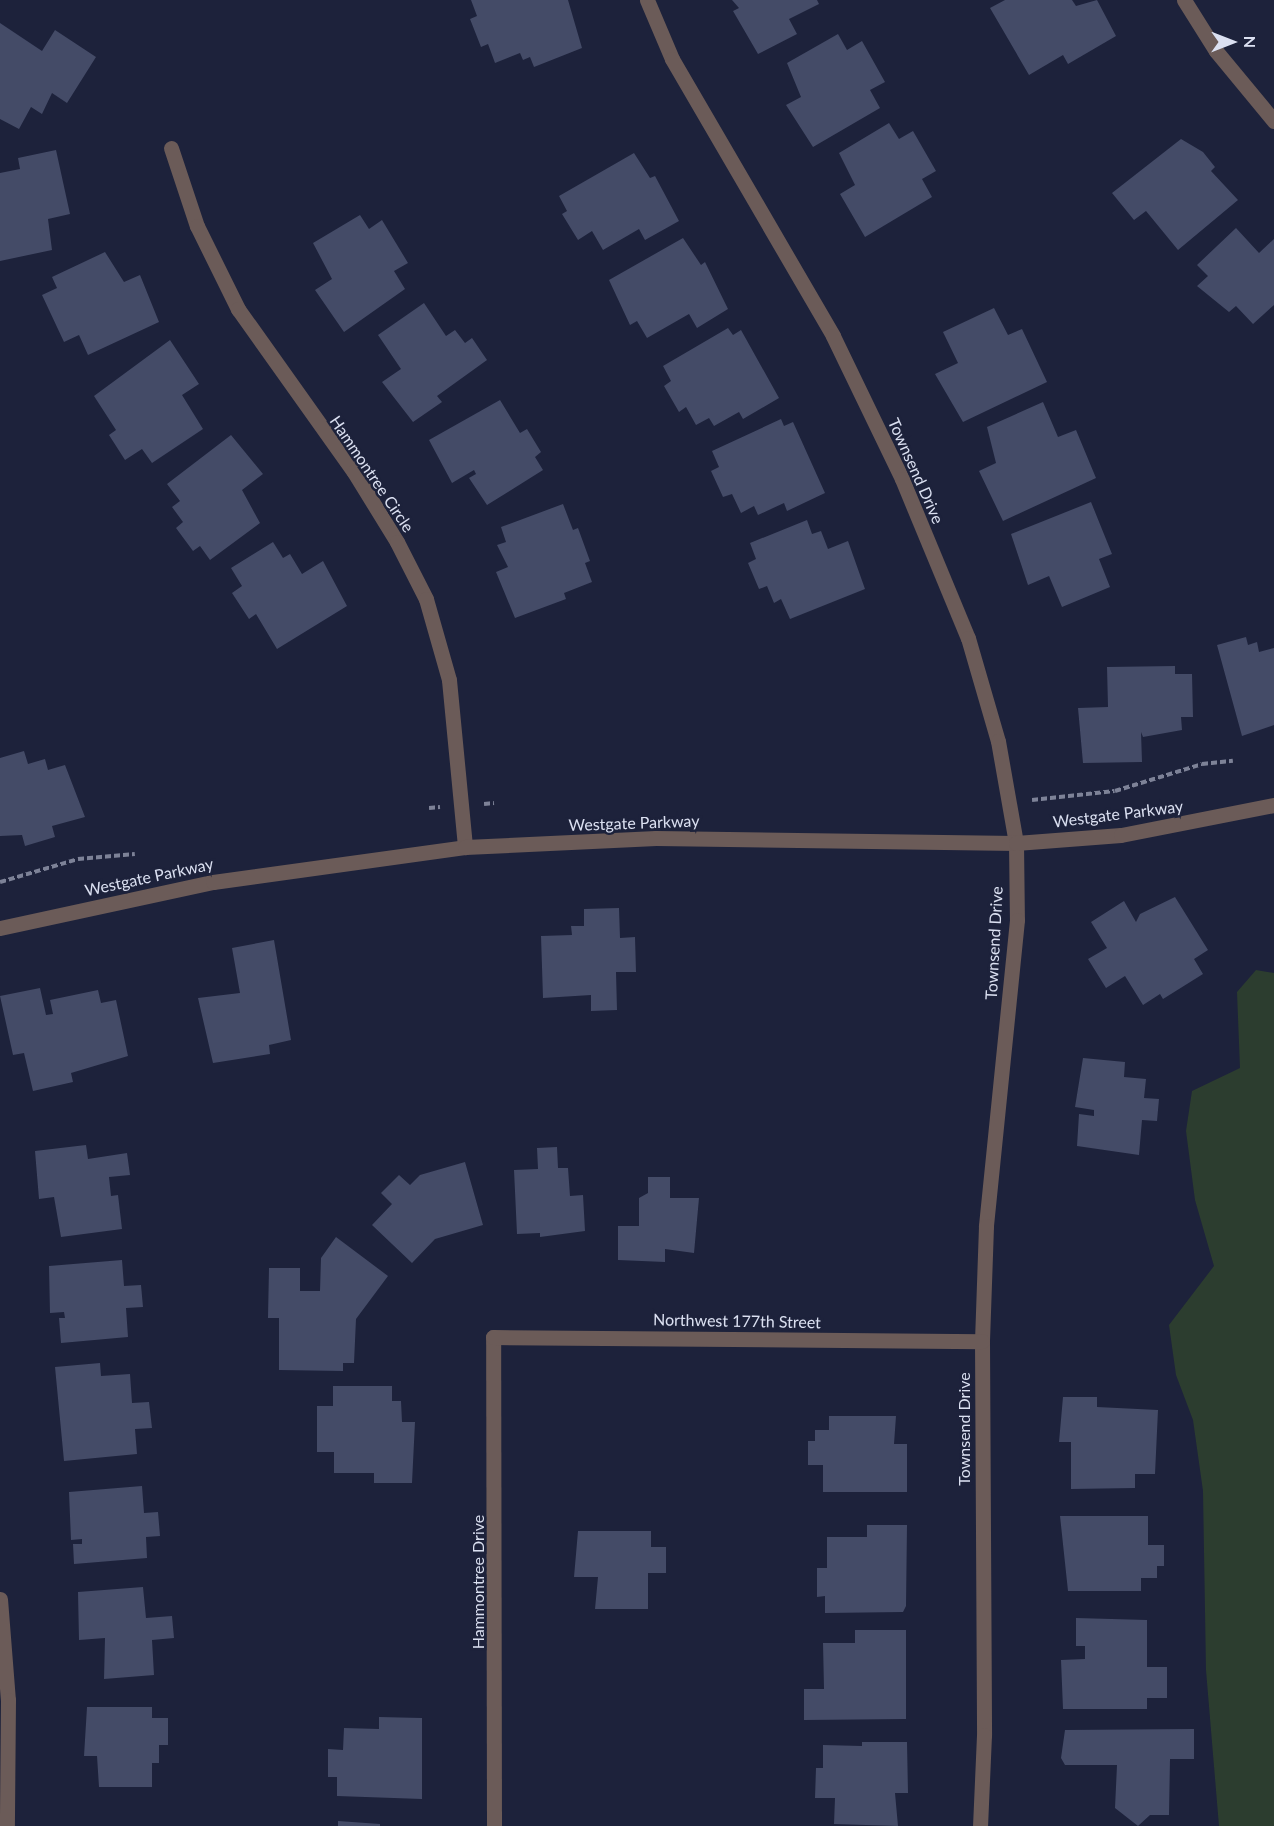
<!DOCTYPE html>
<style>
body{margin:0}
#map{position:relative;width:1274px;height:1826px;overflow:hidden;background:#1d223b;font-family:Lato,sans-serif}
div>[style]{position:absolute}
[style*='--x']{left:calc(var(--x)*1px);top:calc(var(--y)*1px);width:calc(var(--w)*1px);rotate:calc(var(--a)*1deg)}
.green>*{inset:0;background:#2c3d2f}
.building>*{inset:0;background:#444b67}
.path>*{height:4px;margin-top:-2px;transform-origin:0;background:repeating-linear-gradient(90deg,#7d8297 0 6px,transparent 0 9px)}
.street>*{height:15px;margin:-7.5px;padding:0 7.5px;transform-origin:7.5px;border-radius:7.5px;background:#6b5b58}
span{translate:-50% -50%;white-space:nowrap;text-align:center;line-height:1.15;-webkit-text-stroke:5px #1d223b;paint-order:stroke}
.street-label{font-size:16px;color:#dbe0f1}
.north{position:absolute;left:1202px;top:12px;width:60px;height:60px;-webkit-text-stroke:4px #1d223b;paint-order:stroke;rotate:90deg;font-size:16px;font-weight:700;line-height:24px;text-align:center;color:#dbe0f1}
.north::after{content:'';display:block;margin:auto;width:21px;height:27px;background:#dbe0f1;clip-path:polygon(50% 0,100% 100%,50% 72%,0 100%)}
</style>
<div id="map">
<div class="green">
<div style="clip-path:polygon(1256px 970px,1274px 973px,1274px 1826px,1219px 1826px,1206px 1670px,1203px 1491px,1193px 1420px,1176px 1375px,1169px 1325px,1214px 1266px,1195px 1200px,1186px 1131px,1192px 1091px,1240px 1068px,1237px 992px)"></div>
</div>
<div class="building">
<div style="clip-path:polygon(471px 0,568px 0,582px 48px,534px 67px,530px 57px,523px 60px,520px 53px,495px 63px,488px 44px,481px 47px,470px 19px,477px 16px)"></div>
<div style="clip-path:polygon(732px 0,817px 0,819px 4px,789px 19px,797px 34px,758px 54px,733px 11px,739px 8px)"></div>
<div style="clip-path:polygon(1005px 0,1072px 0,1076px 6px,1097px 0,1116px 36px,1068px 64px,1063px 55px,1029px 75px,990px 8px)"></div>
<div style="clip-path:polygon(0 23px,42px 51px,55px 30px,96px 57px,67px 103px,52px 93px,42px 114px,31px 107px,19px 129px,0 119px)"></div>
<div style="clip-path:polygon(838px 34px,847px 50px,862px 41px,885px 82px,870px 90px,880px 108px,813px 147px,786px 105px,801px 97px,787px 63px)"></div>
<div style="clip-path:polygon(889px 123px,899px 139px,913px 131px,936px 171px,922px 179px,932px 197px,865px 237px,840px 194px,855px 185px,839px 153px)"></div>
<div style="clip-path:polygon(1181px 139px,1203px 152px,1215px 167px,1211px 171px,1238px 200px,1178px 250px,1146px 211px,1134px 220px,1112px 193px)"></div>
<div style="clip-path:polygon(56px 150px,70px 214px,48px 219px,52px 250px,0 261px,0 173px,20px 169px,18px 158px)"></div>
<div style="clip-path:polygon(634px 153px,650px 178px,655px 176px,679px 221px,645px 240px,639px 229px,603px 250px,592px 231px,578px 240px,562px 214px,567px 211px,559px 196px)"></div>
<div style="clip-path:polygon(360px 215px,369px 229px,382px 220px,408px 263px,394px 271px,405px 289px,344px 332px,315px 290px,332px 279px,313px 243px)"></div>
<div style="clip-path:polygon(1236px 228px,1259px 253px,1274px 239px,1274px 305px,1253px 324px,1236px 306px,1229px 312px,1197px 286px,1208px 276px,1197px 265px)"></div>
<div style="clip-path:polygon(683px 238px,701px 265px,705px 262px,728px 309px,697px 328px,689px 314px,647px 338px,637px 321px,630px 325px,609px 280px)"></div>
<div style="clip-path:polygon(105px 252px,124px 282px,140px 275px,159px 322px,88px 355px,79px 335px,64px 342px,42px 295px,57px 288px,52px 277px)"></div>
<div style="clip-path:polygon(424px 303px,446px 336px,455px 330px,465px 343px,472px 338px,487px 360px,437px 396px,442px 402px,413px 422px,382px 382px,401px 369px,378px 335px)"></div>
<div style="clip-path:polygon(994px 308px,1008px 335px,1022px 329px,1047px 382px,963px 422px,935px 374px,958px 363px,943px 332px)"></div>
<div style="clip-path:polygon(728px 328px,733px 335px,741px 330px,779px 398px,743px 419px,739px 412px,714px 426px,709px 418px,696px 425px,686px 407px,679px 412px,664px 386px,671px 381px,663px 366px)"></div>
<div style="clip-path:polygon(170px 340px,199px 384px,182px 395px,203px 429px,152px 463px,142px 449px,125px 460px,109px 435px,116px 430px,94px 396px)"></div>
<div style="clip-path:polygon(500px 400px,520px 433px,527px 429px,541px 452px,535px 457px,543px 470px,487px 505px,469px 478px,476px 474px,474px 470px,452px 483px,429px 440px)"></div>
<div style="clip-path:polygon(1043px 402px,1058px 437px,1076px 430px,1096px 478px,1003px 521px,979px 471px,996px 463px,987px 427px)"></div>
<div style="clip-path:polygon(781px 419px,784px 426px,793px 422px,825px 493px,787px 511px,784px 503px,758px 515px,754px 506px,741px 513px,732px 494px,723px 497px,711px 471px,719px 467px,712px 451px)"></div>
<div style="clip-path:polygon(231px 435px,263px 474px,242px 490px,260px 523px,210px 560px,200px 546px,193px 551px,176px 528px,183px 522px,172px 507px,180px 501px,167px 484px)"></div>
<div style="clip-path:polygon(1091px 502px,1112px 554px,1099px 559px,1110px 587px,1062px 607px,1049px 576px,1028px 585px,1011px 534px)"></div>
<div style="clip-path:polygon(563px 504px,573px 530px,578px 528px,590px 561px,585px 563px,592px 582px,564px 593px,566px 599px,515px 618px,496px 572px,508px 567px,497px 545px,506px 542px,501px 527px)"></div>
<div style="clip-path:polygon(807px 520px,812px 534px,821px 531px,828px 549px,848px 541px,865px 589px,790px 619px,781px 599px,774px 603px,767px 586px,759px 589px,748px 563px,756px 559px,750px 543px)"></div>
<div style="clip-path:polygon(273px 542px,283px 558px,290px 554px,302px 574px,323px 561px,347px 606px,277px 649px,256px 614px,249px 619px,232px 593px,242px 586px,231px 568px)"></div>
<div style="clip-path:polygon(1246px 637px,1248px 645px,1257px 642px,1259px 652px,1274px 648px,1274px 725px,1242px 736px,1217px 645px)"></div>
<div style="clip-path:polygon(1175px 666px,1175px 674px,1192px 674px,1193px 717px,1181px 717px,1182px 730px,1143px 737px,1141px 732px,1142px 762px,1083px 763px,1078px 708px,1108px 707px,1107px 667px)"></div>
<div style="clip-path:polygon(24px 751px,28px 764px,45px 759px,48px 770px,65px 765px,85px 817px,52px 826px,55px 837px,25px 846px,22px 835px,0 836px,0 758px)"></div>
<div style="clip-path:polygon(1175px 897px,1208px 950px,1194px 959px,1203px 974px,1163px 999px,1160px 994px,1143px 1005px,1125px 976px,1106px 988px,1088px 959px,1107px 948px,1091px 922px,1124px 901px,1136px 922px,1140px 914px)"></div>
<div style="clip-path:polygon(619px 908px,620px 938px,635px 937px,636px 972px,616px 972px,617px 1010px,591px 1011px,591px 995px,543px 998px,541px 936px,572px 935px,571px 926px,584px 926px,584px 909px)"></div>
<div style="clip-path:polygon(274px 940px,291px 1040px,269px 1045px,270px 1054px,213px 1063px,198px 998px,240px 993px,232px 948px)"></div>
<div style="clip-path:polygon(40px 988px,46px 1015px,53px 1014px,50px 1000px,98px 990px,101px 1003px,116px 1000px,128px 1056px,71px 1073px,73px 1082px,33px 1091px,24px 1053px,13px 1055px,0 996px)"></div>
<div style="clip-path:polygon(1083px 1058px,1125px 1062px,1124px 1077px,1146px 1079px,1144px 1098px,1159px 1099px,1157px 1121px,1142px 1120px,1139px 1155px,1077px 1146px,1079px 1114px,1094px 1116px,1094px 1110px,1075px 1107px)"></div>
<div style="clip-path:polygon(86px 1145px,88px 1159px,127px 1153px,130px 1175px,109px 1177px,111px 1196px,118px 1195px,122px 1229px,61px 1237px,54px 1197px,39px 1199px,35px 1151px)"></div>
<div style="clip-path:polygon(557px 1147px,558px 1168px,568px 1168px,570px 1196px,583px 1195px,585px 1231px,540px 1237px,540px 1233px,517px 1234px,514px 1170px,538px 1169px,537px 1148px)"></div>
<div style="clip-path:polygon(465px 1162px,483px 1225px,435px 1239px,412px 1263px,372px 1225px,392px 1204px,381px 1193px,399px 1175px,410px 1185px,420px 1175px)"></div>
<div style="clip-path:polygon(648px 1177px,670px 1177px,670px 1198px,699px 1198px,694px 1253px,665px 1249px,665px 1262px,618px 1260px,618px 1226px,639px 1226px,639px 1198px,648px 1193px)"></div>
<div style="clip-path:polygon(336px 1237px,388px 1276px,356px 1319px,354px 1363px,343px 1363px,343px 1371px,279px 1370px,279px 1318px,268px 1318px,269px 1268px,300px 1268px,300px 1291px,320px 1291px,321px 1258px)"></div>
<div style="clip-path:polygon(122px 1260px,124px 1286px,141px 1285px,143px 1307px,126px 1308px,128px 1337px,61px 1343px,59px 1318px,65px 1318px,64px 1312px,50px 1313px,49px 1266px)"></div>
<div style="clip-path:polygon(100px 1363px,101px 1376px,130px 1374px,132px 1403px,149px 1402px,152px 1428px,135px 1429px,137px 1454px,64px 1461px,55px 1367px)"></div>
<div style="clip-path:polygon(333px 1386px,392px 1386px,392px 1401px,401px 1401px,402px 1422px,415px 1422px,412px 1483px,374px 1483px,374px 1473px,334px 1473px,334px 1452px,317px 1452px,317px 1406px,333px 1406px)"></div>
<div style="clip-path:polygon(1063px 1397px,1097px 1397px,1097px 1407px,1158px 1410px,1155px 1474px,1135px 1474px,1135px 1488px,1071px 1489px,1071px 1442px,1059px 1442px)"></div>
<div style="clip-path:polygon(829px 1416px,896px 1416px,894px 1444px,907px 1444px,907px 1492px,823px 1492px,823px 1465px,808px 1465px,808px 1441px,815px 1441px,815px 1430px,829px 1430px)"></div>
<div style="clip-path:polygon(142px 1486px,144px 1513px,158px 1512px,160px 1536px,146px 1537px,147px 1558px,74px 1564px,73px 1544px,82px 1544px,82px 1539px,71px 1540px,69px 1492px)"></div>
<div style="clip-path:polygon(1060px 1516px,1148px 1516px,1148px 1545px,1164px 1545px,1164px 1566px,1157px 1566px,1157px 1578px,1141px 1578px,1141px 1591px,1068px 1591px)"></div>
<div style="clip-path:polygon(867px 1525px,907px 1525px,906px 1606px,903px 1612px,825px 1613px,825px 1596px,817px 1597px,817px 1568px,827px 1568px,827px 1537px,867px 1537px)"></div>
<div style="clip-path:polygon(578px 1531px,651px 1531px,651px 1547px,666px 1547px,666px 1573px,648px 1573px,648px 1609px,595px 1609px,598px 1577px,574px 1577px)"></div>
<div style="clip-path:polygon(143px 1587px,146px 1618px,172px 1616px,174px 1638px,152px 1640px,154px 1675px,104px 1679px,105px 1638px,79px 1640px,78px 1592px)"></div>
<div style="clip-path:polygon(1076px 1618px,1147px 1620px,1147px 1667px,1167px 1667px,1167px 1698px,1147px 1698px,1147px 1709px,1063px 1709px,1061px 1660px,1085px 1659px,1085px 1646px,1076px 1646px)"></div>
<div style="clip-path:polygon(855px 1630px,906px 1630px,906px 1719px,804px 1720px,804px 1689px,824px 1689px,823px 1643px,855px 1643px)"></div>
<div style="clip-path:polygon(87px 1707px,152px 1707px,152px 1718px,168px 1718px,168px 1745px,159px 1745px,159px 1763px,152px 1763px,152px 1787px,99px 1787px,97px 1756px,84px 1756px)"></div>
<div style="clip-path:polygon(379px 1717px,422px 1718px,422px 1799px,337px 1796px,337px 1777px,328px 1777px,328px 1749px,343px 1750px,344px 1728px,379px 1729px)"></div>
<div style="clip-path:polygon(1194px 1729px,1194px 1759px,1170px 1759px,1169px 1815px,1150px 1815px,1138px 1826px,1115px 1808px,1117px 1765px,1065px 1765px,1061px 1758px,1065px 1730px)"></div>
<div style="clip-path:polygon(862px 1742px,907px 1742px,908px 1793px,895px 1793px,898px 1826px,834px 1824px,835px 1798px,815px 1798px,816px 1768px,823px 1768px,823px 1745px,862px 1746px)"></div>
<div style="clip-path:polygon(338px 1821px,380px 1824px,380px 1826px,338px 1826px)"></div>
</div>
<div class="path">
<div style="--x:1032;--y:800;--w:83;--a:-6.2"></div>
<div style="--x:1115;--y:791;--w:91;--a:-17.2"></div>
<div style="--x:1202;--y:764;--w:31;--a:-6"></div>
<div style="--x:484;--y:804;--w:10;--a:-6"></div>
<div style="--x:429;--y:808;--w:11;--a:-5"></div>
<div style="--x:0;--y:882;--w:81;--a:-16.4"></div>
<div style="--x:78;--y:859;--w:57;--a:-5"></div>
</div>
<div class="street">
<div style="--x:647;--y:0;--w:64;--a:67"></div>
<div style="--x:672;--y:59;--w:320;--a:59.8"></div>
<div style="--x:833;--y:336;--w:159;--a:64.2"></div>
<div style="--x:902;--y:479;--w:172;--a:67.5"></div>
<div style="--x:968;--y:638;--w:107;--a:73.8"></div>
<div style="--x:998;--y:741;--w:104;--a:80"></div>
<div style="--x:1016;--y:843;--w:77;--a:89.3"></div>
<div style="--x:1017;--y:920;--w:308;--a:95.8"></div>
<div style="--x:986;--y:1226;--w:115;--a:92"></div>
<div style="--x:982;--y:1341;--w:394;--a:89.7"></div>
<div style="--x:984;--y:1735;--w:91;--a:92.5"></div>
<div style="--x:1184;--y:0;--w:60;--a:57.9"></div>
<div style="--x:1216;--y:51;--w:91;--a:50.4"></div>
<div style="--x:171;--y:148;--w:82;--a:71.6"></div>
<div style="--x:197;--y:226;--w:93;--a:63.7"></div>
<div style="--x:238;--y:309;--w:200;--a:54.6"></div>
<div style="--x:354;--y:472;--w:82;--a:58.4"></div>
<div style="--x:397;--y:542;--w:64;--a:63"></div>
<div style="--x:426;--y:599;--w:84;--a:74.1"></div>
<div style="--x:449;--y:680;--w:168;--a:84.5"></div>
<div style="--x:0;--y:928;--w:218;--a:-12.2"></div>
<div style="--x:213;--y:882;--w:254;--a:-7.9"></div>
<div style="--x:465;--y:847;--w:191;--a:-2.7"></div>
<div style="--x:656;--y:838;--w:360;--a:0.8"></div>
<div style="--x:1016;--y:843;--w:105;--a:-4.4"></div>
<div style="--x:1121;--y:835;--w:156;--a:-11.1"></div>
<div style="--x:0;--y:1599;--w:101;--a:85.5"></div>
<div style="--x:8;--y:1700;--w:126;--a:90.5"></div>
<div style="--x:494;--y:1826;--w:489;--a:-90.1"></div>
<div style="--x:493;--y:1337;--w:489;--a:0.5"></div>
</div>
<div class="street-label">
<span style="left:916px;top:471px;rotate:66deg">Townsend Drive</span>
<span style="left:372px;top:474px;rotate:56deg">Hammontree Circle</span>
<span style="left:1118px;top:814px;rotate:-7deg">Westgate Parkway</span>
<span style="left:634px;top:823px;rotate:-2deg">Westgate Parkway</span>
<span style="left:149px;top:877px;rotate:-12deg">Westgate Parkway</span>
<span style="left:994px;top:943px;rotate:-87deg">Townsend Drive</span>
<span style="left:737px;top:1321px;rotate:1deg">Northwest 177th Street</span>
<span style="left:964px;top:1429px;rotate:-90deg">Townsend Drive</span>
<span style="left:478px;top:1582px;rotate:-90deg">Hammontree Drive</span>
</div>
<div class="north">N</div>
</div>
